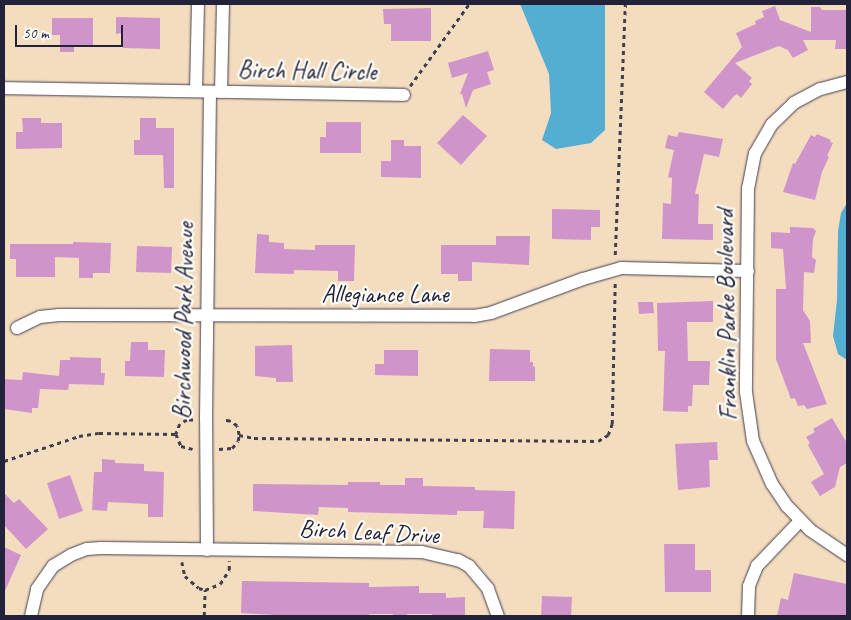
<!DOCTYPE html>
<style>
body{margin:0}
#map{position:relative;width:851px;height:620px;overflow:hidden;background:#f4dcbf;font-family:Caveat,sans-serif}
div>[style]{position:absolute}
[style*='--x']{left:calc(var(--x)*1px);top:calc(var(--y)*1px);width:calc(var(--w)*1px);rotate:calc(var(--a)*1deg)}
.water>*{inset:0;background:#54aed2}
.building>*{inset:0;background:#cf95cb}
.path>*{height:2.5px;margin-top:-1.25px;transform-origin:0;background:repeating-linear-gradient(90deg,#423e4f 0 4px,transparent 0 8px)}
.roads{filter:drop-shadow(0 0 1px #423e4f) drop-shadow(0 0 1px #423e4f)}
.minor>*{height:12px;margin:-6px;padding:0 6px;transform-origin:6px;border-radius:6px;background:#fff}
span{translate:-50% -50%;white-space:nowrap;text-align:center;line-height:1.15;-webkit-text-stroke:4.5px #fdfcf7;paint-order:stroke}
.street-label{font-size:25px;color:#22223b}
.frame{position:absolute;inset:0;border:5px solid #22223b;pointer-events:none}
.scale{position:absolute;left:15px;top:25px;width:108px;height:22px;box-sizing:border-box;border:2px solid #22223b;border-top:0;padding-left:6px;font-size:15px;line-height:18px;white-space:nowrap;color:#22223b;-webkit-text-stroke:4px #fdfcf7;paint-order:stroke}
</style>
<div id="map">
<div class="water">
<div style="clip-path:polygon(520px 4px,605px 4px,605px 130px,591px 143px,556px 149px,542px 140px,551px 113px,549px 74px)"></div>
<div style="clip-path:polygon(847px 203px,847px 360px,838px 354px,833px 336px,837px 300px,838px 231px,841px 213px)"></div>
</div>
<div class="building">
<div style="clip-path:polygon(775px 6px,780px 20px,811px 32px,811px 7px,820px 7px,822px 10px,847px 10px,847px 49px,835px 49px,836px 40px,803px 40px,808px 50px,793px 58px,788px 50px,779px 46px,735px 63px,752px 78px,749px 81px,752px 84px,741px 98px,737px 94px,733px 97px,723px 109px,704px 92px,742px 47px,736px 33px,756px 24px,755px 21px,764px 17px,762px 11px)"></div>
<div style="clip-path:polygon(431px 8px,431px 41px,391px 41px,391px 24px,384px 24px,383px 9px)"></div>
<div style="clip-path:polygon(116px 17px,160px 18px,160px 49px,123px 48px,123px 33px,116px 34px)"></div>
<div style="clip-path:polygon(52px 18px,93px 18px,93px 46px,74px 46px,74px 52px,60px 52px,60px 35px,52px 35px)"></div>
<div style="clip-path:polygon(488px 51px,494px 70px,487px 72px,491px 84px,473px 90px,466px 108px,462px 94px,460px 94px,468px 73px,452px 78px,448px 63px)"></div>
<div style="clip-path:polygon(463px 115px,487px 136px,461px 165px,437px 143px)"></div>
<div style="clip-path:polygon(22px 118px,41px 118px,41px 123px,62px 123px,62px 148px,16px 149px,16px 132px,23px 132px)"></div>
<div style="clip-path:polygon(140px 118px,156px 118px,156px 128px,174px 128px,174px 188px,164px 188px,163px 155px,134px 155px,134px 140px,140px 140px)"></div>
<div style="clip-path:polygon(326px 122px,361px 122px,361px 153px,320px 153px,320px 137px,326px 137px)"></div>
<div style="clip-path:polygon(679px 132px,723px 139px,719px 157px,704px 154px,695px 194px,699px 194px,698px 224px,713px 224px,713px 240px,662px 239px,663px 203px,671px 204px,672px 178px,668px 177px,674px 150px,665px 148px,668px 135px,677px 137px)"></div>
<div style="clip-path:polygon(817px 134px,831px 140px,830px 142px,833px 143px,827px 156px,829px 157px,822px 172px,815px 200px,783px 192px,793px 163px,795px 164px,811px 135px,815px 137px)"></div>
<div style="clip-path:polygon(391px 140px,404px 140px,404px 146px,421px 146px,421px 178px,381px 177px,381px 161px,391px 161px)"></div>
<div style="clip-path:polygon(552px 209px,600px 210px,600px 227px,591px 227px,591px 240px,552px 239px)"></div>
<div style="clip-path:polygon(790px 227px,813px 228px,816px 231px,813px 239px,812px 257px,816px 260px,814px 273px,804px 272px,803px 310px,810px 321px,811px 343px,803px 343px,827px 404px,807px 409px,804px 405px,798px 406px,795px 398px,791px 399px,776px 359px,776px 289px,786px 289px,783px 249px,771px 248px,771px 232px,790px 233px)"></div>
<div style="clip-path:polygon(257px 234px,269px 235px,269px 242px,284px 243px,284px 249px,315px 250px,315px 245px,355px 245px,354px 281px,338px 281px,338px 271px,294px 270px,294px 274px,255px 273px)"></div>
<div style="clip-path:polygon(496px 236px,530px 236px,529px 265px,472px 262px,472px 281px,458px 281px,458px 274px,441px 274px,441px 245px,496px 245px)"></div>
<div style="clip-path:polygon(73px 242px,111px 243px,110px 273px,93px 273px,93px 278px,79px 278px,79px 258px,55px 257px,55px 277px,16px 277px,16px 259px,10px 259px,10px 244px,73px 244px)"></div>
<div style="clip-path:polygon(137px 246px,172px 247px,171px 273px,136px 272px)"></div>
<div style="clip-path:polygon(713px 301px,713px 322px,687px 322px,688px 361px,710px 361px,709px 385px,693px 385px,692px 406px,688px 406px,688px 412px,663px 411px,665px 351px,658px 351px,657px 303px)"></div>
<div style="clip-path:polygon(638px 302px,653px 302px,654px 313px,639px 314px)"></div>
<div style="clip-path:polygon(131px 342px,148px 342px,148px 350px,165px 350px,164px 377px,125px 376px,125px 361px,130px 361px)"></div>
<div style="clip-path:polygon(292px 345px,293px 382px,276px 382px,276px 378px,255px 376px,255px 346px)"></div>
<div style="clip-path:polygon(490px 349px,530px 350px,530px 362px,533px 362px,533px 366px,535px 367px,535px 381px,489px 381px)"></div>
<div style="clip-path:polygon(384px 350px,418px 350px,418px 376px,375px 375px,375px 364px,384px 364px)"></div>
<div style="clip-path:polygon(70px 357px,101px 358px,101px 373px,105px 373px,104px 385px,69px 384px,68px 390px,40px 389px,38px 408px,32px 408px,32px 413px,4px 409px,4px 379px,22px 380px,23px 372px,59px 376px,60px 360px,70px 360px)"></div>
<div style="clip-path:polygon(832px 418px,847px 443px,847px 463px,840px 467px,835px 487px,820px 496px,811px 482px,824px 474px,808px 445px,810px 443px,806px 437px,815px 432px,813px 429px)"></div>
<div style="clip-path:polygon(717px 442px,718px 460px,709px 460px,710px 487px,678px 490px,675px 444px)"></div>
<div style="clip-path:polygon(102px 459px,115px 460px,115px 463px,144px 464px,144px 471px,164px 472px,163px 517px,148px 517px,148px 504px,108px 502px,107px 511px,92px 510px,94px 472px,102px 472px)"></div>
<div style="clip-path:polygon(70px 475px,83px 511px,59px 519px,47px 483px)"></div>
<div style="clip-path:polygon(405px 478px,423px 478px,423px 486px,475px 487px,475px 490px,515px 491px,514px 529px,483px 528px,484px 511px,457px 511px,457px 515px,348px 512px,348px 508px,319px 507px,318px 515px,253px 511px,253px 484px,348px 485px,348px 482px,380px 482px,380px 485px,405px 485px)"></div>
<div style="clip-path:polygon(4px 493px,14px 503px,19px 499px,48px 529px,26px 549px,4px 525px)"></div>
<div style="clip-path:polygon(664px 544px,695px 544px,695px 570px,711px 570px,711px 592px,665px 592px)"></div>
<div style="clip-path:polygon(4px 547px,21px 555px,4px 593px)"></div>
<div style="clip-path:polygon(794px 573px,847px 584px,847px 616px,777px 616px,781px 598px,788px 600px)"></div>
<div style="clip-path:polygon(242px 581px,369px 583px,369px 587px,419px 586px,419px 593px,446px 593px,446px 598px,465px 597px,465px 616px,432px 616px,432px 614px,407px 614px,407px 616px,393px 616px,393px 614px,369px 614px,369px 616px,291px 616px,241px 613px)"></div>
<div style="clip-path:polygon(542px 596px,572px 597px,571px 616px,541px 616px)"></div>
</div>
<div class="path">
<div style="--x:410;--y:86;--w:101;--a:-54.3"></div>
<div style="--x:615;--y:255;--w:251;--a:-87.7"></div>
<div style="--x:193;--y:420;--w:6;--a:180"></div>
<div style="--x:187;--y:420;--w:8;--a:150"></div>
<div style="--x:180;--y:424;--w:11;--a:112"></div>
<div style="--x:176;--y:434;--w:13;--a:67"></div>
<div style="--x:181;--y:446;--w:12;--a:14"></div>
<div style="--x:239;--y:435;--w:15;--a:11"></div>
<div style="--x:254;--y:438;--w:344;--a:0.5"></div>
<div style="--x:598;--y:441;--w:12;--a:-31"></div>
<div style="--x:608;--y:435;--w:12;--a:-70"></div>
<div style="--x:612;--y:424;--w:141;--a:-88.8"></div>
<div style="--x:219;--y:449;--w:13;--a:-4"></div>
<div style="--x:232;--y:448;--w:9;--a:-49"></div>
<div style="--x:238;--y:441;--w:6;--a:-81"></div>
<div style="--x:239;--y:435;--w:9;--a:-103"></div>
<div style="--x:237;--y:426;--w:9;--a:-144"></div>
<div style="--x:230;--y:421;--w:8;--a:-173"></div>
<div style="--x:4;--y:461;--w:79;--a:-18.4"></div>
<div style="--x:79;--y:436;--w:20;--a:-9"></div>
<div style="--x:99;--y:433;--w:77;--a:0.7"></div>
<div style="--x:182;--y:562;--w:14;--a:78"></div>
<div style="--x:185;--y:576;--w:18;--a:41"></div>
<div style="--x:199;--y:588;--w:6;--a:18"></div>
<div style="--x:205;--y:590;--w:16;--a:-22"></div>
<div style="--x:220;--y:584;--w:17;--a:-57"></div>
<div style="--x:229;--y:570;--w:9;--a:-90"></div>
<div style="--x:204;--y:616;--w:26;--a:-88"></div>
</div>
<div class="roads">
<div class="minor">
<div style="--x:847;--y:82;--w:28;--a:165"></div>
<div style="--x:820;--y:89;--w:30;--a:152"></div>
<div style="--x:794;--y:103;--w:30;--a:136"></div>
<div style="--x:772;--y:124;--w:34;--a:120"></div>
<div style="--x:755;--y:153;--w:36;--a:101"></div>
<div style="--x:748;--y:188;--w:204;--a:90.6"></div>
<div style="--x:746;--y:392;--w:49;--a:81.9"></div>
<div style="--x:753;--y:441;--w:47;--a:66.2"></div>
<div style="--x:772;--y:484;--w:27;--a:56"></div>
<div style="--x:787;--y:506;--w:33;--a:46"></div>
<div style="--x:810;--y:530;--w:45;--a:34"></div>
<div style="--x:4;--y:88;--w:400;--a:1"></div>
<div style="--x:196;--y:91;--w:87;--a:-88.7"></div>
<div style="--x:221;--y:92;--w:88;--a:-88.7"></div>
<div style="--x:17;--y:328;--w:25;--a:-26"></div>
<div style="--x:40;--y:317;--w:19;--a:-6"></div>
<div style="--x:59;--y:315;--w:415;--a:0.1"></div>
<div style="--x:474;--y:316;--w:17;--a:-10"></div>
<div style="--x:491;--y:313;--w:98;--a:-20.3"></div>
<div style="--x:583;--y:279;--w:40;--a:-16"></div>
<div style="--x:621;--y:268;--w:127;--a:1.4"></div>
<div style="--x:207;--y:550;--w:131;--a:-90.4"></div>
<div style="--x:206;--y:419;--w:327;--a:-89.3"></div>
<div style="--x:31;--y:616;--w:28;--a:-77"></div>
<div style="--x:37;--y:589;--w:28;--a:-55"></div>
<div style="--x:53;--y:566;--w:21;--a:-31"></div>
<div style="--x:71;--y:555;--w:17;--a:-21"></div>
<div style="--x:87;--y:549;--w:14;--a:-4"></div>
<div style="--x:101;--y:548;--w:321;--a:0.7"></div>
<div style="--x:422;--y:552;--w:37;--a:13"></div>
<div style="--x:458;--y:560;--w:13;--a:29"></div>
<div style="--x:469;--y:566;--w:30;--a:50"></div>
<div style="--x:488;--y:589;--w:29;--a:70"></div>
<div style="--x:748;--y:616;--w:30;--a:-88"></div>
<div style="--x:749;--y:586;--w:22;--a:-68"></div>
<div style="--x:757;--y:566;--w:62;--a:-46.3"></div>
</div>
</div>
<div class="street-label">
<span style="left:307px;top:71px;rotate:1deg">Birch Hall Circle</span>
<span style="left:385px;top:294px">Allegiance Lane</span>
<span style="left:727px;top:315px;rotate:-91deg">Franklin Parke Boulevard</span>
<span style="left:184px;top:321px;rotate:-89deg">Birchwood Park Avenue</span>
<span style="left:369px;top:532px;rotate:3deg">Birch Leaf Drive</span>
</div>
<div class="frame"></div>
<div class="scale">50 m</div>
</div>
